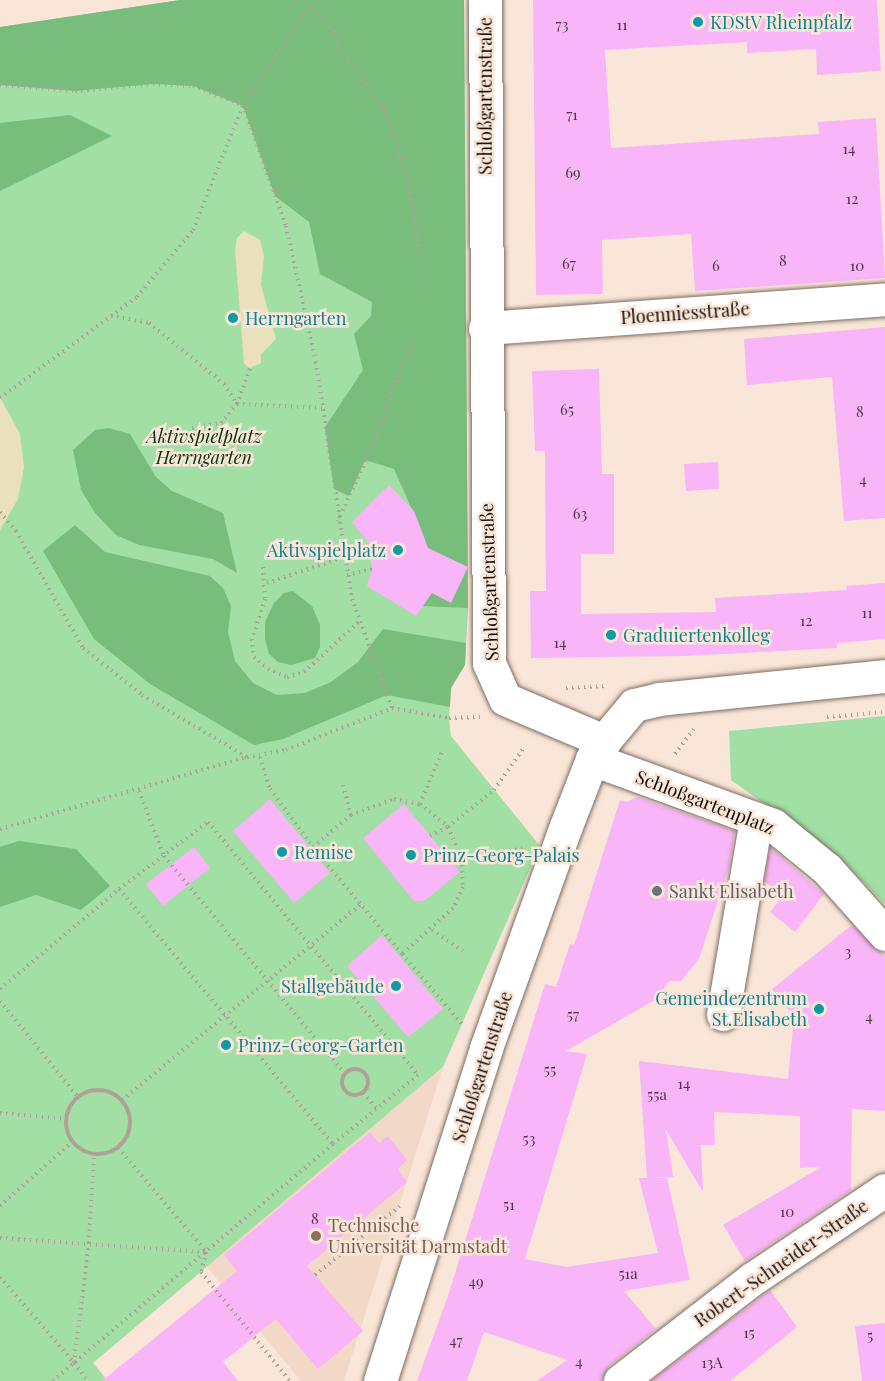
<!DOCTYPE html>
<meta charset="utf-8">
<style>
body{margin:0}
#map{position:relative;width:885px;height:1381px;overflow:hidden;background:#f9e6d8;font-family:"Playfair Display",serif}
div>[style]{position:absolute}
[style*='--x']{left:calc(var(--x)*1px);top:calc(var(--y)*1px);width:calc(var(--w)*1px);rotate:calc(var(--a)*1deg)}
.built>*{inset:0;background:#f2d9c7}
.green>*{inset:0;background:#a1dfa4}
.forest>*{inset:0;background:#79bd7d}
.sand>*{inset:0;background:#eae0bb}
.building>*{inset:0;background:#f8b5f7}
.path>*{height:4px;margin-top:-2px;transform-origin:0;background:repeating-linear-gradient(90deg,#b0a196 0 1.5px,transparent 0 6px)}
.path>.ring{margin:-2px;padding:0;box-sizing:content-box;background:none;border:4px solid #b0a196;border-radius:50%}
.roads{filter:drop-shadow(0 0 2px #7f6d62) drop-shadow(0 0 2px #7f6d62)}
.minor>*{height:33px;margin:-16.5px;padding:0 16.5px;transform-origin:16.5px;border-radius:16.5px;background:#fff}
.dots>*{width:16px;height:16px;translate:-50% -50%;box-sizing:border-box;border:3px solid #f9e6d8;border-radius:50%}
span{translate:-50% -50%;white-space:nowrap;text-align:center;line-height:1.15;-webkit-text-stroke:5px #f9e6d8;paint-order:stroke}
.number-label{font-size:15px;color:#4c3644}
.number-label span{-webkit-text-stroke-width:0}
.culture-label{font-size:18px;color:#0d838f}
.left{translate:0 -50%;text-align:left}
.right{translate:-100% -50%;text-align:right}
.street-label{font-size:18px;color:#120c08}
.park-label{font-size:18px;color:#00340a;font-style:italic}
.worship-label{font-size:18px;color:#5b616d}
.education-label{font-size:18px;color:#785e54}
</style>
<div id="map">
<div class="built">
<div style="clip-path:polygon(443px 1067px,344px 1381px,301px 1381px,206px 1266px)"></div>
</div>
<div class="green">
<div style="clip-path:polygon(180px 0,464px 0,468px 608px,465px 665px,451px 688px,449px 718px,451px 736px,540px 846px,443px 1067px,93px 1363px,108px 1381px,0 1381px,0 27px)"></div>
<div style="clip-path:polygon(885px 716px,885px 904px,839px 857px,731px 780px,729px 731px)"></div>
</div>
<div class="forest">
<div style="clip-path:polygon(180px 0,464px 0,468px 608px,422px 606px,427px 554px,424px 537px,394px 469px,365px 460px,349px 496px,334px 489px,325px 427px,363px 370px,354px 334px,371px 316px,372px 302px,320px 274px,309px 222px,275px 196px,243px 106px,193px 86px,153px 84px,75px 91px,0 85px,0 27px)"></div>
<div style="clip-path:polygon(70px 115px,112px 136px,0 191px,0 123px)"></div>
<div style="clip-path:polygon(109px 428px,130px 434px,156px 477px,172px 491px,223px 513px,237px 573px,213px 559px,139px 545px,116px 535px,95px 513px,81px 490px,73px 450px,95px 430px)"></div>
<div style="clip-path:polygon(75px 525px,105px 552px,210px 576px,223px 588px,231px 606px,228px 632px,235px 661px,253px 683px,277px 695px,305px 693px,331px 682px,358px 662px,383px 629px,466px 643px,465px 665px,451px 688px,450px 707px,387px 695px,283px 739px,254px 745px,150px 684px,94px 639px,43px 551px)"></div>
<div style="clip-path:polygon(293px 591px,312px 606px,320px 625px,320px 647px,315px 658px,291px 665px,278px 662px,269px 654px,265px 639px,265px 622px,274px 603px,284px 593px)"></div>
<div style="clip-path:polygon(19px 841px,76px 849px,110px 886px,81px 910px,36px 895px,0 907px,0 847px)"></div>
</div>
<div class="sand">
<div style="clip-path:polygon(244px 231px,260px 240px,264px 256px,261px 285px,276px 339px,261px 354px,261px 363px,250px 368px,244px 364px,235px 250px,237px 238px)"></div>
<div style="clip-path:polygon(0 397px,20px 434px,24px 467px,18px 499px,0 530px)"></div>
</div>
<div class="building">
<div style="clip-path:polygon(533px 0,877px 0,881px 71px,817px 75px,816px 49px,747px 53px,747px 42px,605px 50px,611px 148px,819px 134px,818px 122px,876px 118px,885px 278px,695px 291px,691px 234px,602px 240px,603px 294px,536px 295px)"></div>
<div style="clip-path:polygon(885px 327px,885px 518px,844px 521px,832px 377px,747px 385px,744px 339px)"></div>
<div style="clip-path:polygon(599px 369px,602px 474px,614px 474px,614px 554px,581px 554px,581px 614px,716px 612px,715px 598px,847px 590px,846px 586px,885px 583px,885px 639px,837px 643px,837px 648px,685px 656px,531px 658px,530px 591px,546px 591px,545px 451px,535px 451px,532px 371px)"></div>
<div style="clip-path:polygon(718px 462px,719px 489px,686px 491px,684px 464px)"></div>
<div style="clip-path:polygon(389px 485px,414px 511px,428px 548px,468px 567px,451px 603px,432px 593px,416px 616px,367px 586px,372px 569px,370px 545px,352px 522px)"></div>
<div style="clip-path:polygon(636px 797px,735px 831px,729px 867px,699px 959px,681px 981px,669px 981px,655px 1000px,566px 1051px,587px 1054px,525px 1259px,566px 1267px,658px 1253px,639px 1178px,647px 1178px,639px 1061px,788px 1079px,794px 1017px,772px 989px,852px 925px,885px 956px,885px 1111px,852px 1109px,851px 1190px,745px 1261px,723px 1225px,821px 1167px,800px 1168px,800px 1116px,714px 1112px,715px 1145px,701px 1145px,703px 1192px,666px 1130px,673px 1177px,650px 1178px,667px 1178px,690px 1280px,624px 1291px,656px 1329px,609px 1366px,602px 1381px,537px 1381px,567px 1360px,484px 1332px,467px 1381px,417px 1381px,448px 1296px,545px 984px,556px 987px,570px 944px,574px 945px,620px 800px,627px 802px)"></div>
<div style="clip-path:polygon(270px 799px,330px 873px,294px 903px,233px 831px)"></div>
<div style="clip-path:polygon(404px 804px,460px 872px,424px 901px,414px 901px,363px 838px)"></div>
<div style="clip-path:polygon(194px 847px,210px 868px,163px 906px,146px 884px)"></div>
<div style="clip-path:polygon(770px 847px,824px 894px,795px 932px,770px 912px,783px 896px,764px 881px)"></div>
<div style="clip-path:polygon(382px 935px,443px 1009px,408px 1037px,347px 966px)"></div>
<div style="clip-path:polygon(370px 1132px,379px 1143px,388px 1136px,407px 1160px,398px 1169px,407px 1182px,307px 1266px,363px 1331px,318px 1369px,276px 1319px,223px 1362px,238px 1381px,102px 1381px,237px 1271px,224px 1255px)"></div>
<div style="clip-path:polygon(770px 1290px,797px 1327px,730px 1381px,651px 1381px)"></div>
<div style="clip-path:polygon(885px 1323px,885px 1381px,862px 1381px,855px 1326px)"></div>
</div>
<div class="path">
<div style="--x:309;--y:5;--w:40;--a:47"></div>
<div style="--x:336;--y:34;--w:16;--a:76"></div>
<div style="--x:340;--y:50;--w:77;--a:53.4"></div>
<div style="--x:386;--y:112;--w:71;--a:72.1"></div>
<div style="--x:408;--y:180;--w:70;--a:80.9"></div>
<div style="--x:419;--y:249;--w:93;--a:94.9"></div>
<div style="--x:411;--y:342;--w:109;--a:110.4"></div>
<div style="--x:373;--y:444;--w:85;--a:114.4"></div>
<div style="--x:0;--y:85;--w:75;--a:4.6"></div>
<div style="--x:75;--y:91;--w:78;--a:-5.1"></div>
<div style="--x:153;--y:84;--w:40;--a:2.9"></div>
<div style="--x:193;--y:86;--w:53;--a:20.8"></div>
<div style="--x:243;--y:105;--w:128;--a:70.4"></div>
<div style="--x:286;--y:226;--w:139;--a:77.6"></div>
<div style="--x:316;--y:362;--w:240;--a:81.4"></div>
<div style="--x:352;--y:599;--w:116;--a:69.8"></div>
<div style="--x:111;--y:316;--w:39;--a:10"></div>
<div style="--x:149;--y:323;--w:97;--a:39.1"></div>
<div style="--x:224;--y:384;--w:24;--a:57"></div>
<div style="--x:237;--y:404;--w:85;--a:2.7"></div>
<div style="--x:0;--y:398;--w:170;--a:-36.4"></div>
<div style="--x:137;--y:297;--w:87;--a:-50.1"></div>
<div style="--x:193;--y:230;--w:135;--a:-68.2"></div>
<div style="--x:243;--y:105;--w:126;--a:-56.3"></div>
<div style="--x:192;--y:428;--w:29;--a:-10"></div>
<div style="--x:221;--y:423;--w:25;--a:-50"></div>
<div style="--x:237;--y:404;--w:38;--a:-70"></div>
<div style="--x:0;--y:512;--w:25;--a:50"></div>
<div style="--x:16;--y:531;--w:135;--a:60.2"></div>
<div style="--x:83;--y:648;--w:75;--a:38.5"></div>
<div style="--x:142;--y:695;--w:122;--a:30.6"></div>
<div style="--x:263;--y:567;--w:32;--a:86"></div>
<div style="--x:265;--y:599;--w:42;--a:108"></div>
<div style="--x:252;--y:639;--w:18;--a:84"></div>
<div style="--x:254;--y:657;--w:18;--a:41"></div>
<div style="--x:268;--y:669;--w:21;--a:23"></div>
<div style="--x:287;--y:677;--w:18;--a:-16"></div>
<div style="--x:304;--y:672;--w:76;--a:-42.3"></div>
<div style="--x:347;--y:575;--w:26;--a:-13"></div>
<div style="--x:267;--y:583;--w:81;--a:-18.7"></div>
<div style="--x:566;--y:688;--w:41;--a:-2.8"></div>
<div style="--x:827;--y:717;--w:58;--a:-4.9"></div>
<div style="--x:675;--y:754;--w:31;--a:-53"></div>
<div style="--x:260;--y:757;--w:34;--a:73"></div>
<div style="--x:270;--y:789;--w:72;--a:53.4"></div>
<div style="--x:343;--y:785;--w:31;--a:75"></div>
<div style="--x:139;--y:791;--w:70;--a:69"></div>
<div style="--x:164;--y:856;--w:283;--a:50.3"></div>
<div style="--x:394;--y:799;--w:26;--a:11"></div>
<div style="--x:420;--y:804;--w:36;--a:39"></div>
<div style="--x:448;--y:827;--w:35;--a:66"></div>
<div style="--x:462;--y:859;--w:28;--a:88"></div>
<div style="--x:463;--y:887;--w:23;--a:115"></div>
<div style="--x:453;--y:908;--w:69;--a:138"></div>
<div style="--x:402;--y:954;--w:139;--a:-129.8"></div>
<div style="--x:313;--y:847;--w:50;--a:-40.1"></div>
<div style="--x:351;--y:815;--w:46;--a:-20.4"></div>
<div style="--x:420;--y:804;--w:60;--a:-67.3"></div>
<div style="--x:0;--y:829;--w:257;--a:-16.3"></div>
<div style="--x:247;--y:757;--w:40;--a:-10"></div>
<div style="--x:286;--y:750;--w:114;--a:-21.6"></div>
<div style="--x:392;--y:708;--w:58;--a:10"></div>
<div style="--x:449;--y:718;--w:31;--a:-2"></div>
<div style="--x:430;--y:836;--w:20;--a:-27"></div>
<div style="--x:448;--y:827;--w:59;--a:-38.8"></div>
<div style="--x:494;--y:790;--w:54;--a:-54.8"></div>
<div style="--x:462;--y:859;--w:63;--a:-10.1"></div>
<div style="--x:119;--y:889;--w:111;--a:-37"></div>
<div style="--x:208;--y:822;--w:329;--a:50.3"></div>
<div style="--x:418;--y:1075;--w:109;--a:140.9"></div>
<div style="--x:432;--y:930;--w:37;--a:34"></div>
<div style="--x:402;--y:954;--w:92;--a:49.4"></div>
<div style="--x:0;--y:989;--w:155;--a:-40"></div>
<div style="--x:119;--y:889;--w:333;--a:50"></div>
<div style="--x:333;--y:1144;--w:339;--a:139.8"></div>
<div style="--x:74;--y:1363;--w:23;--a:52"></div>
<div style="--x:0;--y:1001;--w:124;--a:50.9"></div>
<div class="ring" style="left:342px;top:1069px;width:22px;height:22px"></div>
<div class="ring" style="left:66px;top:1090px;width:60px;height:60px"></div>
<div style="--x:363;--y:1093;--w:20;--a:49"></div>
<div style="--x:122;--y:1100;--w:308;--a:-39.3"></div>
<div style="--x:0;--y:1113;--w:66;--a:5.2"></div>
<div style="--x:118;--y:1148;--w:135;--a:49.5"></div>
<div style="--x:0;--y:1206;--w:96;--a:-41.6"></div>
<div style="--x:0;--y:1238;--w:206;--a:3.9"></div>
<div style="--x:206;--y:1252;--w:21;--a:104"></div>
<div style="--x:201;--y:1272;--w:141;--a:50.8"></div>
<div style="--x:315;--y:1275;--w:109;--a:-39.1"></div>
<div style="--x:0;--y:1277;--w:112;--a:49.3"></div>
<div style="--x:53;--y:1381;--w:28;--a:-41"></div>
<div style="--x:74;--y:1363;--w:121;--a:-82.9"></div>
<div style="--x:89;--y:1243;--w:88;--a:-86.7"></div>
</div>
<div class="roads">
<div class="minor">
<div style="--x:485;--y:0;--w:663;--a:89.65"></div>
<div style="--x:489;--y:663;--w:39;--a:66"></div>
<div style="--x:505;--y:699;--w:108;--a:23"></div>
<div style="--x:485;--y:328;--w:401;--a:-4.1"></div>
<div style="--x:592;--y:759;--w:193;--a:20"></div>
<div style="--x:773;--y:825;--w:70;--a:39.2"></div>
<div style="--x:827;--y:869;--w:87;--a:48.3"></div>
<div style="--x:723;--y:1014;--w:198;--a:-80.4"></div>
<div style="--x:380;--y:1381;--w:349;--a:-72.3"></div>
<div style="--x:486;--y:1048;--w:236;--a:-70.2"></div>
<div style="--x:566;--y:826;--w:72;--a:-68.8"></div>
<div style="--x:592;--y:759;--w:22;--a:-56"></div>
<div style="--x:604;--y:741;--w:47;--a:-50.2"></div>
<div style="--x:634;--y:705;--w:26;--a:-13"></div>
<div style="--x:659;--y:699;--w:227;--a:-5.8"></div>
<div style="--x:620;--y:1381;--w:167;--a:-37.7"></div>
<div style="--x:752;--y:1279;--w:160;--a:-33.8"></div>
</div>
</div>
<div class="dots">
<div style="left:698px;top:22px;background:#0f9aa8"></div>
<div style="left:233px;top:318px;background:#0f9aa8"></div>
<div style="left:398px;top:550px;background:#0f9aa8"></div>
<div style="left:611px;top:635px;background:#0f9aa8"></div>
<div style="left:282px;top:852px;background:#0f9aa8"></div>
<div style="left:411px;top:855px;background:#0f9aa8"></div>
<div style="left:657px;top:891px;background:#6b7280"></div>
<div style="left:396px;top:986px;background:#0f9aa8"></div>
<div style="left:819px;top:1009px;background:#0f9aa8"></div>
<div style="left:226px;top:1045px;background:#0f9aa8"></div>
<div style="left:316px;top:1236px;background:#8d6e63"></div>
</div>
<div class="number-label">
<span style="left:562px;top:25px">73</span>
<span style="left:622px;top:25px">11</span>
<span style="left:572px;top:115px">71</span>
<span style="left:849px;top:149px">14</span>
<span style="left:573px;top:173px">69</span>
<span style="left:852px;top:199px">12</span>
<span style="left:783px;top:261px">8</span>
<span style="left:569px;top:264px">67</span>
<span style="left:716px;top:266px">6</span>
<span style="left:857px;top:266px">10</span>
<span style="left:567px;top:410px">65</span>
<span style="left:860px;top:412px">8</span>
<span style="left:863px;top:480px">4</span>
<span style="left:580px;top:514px">63</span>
<span style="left:867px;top:613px">11</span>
<span style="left:806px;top:621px">12</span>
<span style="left:560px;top:643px">14</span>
<span style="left:848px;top:952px">3</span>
<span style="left:573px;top:1015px">57</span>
<span style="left:869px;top:1017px">4</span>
<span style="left:550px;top:1070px">55</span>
<span style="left:684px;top:1084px">14</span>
<span style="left:657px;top:1095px">55a</span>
<span style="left:529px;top:1139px">53</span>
<span style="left:509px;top:1205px">51</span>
<span style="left:787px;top:1212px">10</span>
<span style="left:315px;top:1219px">8</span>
<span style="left:628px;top:1274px">51a</span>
<span style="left:476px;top:1282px">49</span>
<span style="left:749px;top:1333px">15</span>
<span style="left:870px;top:1336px">5</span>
<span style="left:456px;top:1341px">47</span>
<span style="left:579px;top:1362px">4</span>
<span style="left:712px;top:1363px">13A</span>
</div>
<div class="culture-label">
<span class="left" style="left:710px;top:22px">KDStV Rheinpfalz</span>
<span class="left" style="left:245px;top:318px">Herrngarten</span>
<span class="right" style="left:386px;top:550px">Aktivspielplatz</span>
<span class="left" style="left:623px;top:635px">Graduiertenkolleg</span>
<span class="left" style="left:294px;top:852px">Remise</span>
<span class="left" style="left:423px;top:855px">Prinz-Georg-Palais</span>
<span class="right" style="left:384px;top:986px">Stallgebäude</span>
<span class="right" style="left:807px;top:1009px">Gemeindezentrum<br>St.Elisabeth</span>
<span class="left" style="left:238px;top:1045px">Prinz-Georg-Garten</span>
</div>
<div class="street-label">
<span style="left:485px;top:96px;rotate:-90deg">Schloßgartenstraße</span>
<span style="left:685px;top:313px;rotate:-4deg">Ploenniesstraße</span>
<span style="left:489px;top:582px;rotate:-92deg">Schloßgartenstraße</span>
<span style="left:705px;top:802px;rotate:21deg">Schloßgartenplatz</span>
<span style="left:482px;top:1067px;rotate:-72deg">Schloßgartenstraße</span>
<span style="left:781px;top:1263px;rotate:-35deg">Robert-Schneider-Straße</span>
</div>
<div class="park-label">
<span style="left:204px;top:447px">Aktivspielplatz<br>Herrngarten</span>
</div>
<div class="worship-label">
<span class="left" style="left:669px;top:891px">Sankt Elisabeth</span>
</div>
<div class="education-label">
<span class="left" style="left:328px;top:1236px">Technische<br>Universität Darmstadt</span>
</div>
</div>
